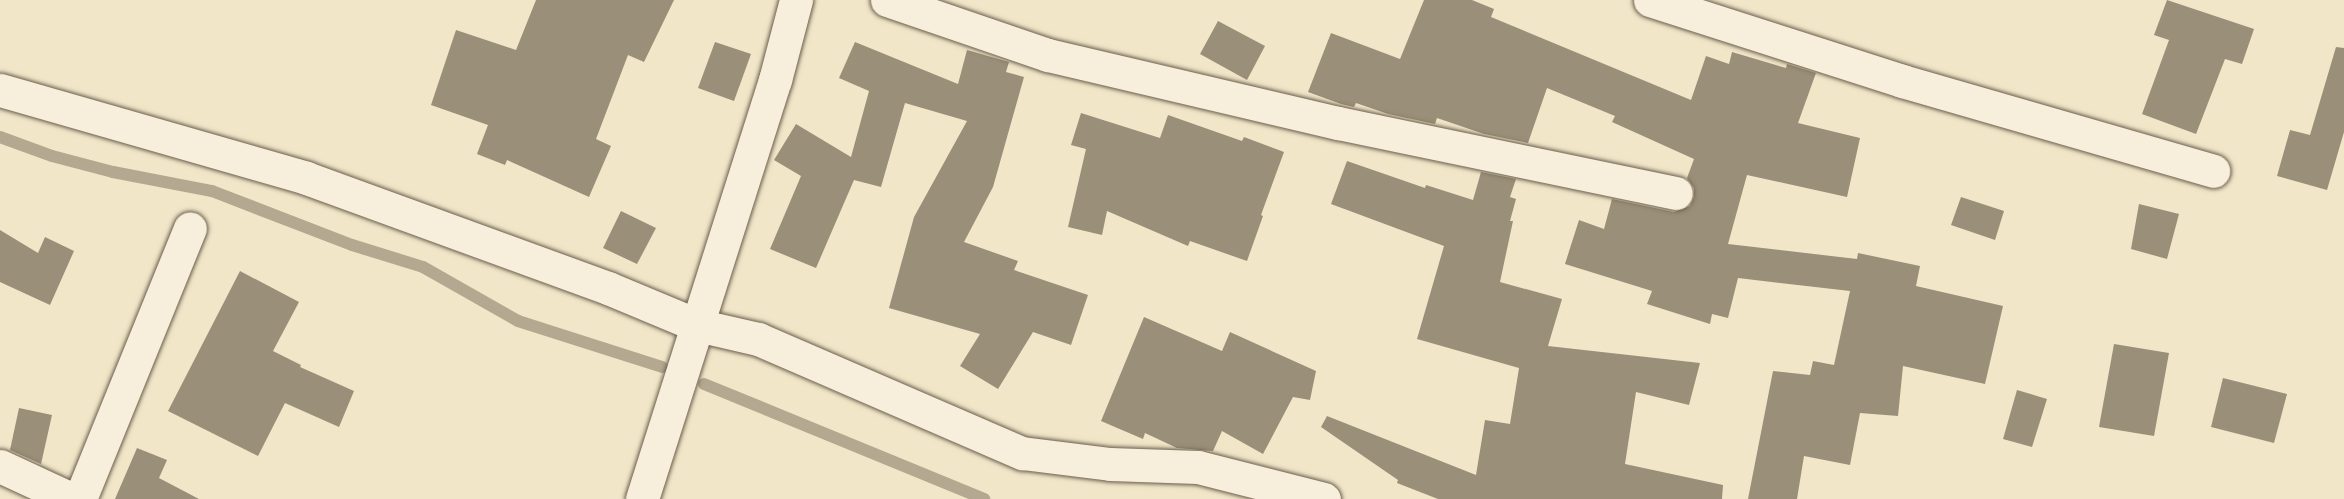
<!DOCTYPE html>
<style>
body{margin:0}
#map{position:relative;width:2344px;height:499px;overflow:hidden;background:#f2e6c9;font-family:Vollkorn,serif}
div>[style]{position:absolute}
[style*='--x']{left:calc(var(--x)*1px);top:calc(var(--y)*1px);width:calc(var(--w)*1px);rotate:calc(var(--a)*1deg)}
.stream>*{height:12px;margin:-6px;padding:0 6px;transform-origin:6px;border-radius:6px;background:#b4a890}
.building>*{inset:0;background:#9a8f78}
.roads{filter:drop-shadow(0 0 2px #695e4b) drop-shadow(0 0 2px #695e4b)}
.street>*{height:33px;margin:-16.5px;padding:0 16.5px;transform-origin:16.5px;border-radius:16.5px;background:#f7efdc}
span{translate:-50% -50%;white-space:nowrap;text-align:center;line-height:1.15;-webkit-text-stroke:4.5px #f7efdc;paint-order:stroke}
</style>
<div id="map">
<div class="stream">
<div style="--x:0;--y:137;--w:55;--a:20.1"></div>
<div style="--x:52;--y:156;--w:63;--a:14.7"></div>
<div style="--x:113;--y:172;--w:101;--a:10.9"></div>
<div style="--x:212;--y:191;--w:150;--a:21.1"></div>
<div style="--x:352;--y:245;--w:74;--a:17.2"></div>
<div style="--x:423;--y:267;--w:109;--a:29.6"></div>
<div style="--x:518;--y:321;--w:151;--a:17.7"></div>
<div style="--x:704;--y:384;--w:303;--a:22.3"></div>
</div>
<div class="building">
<div style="clip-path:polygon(536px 0,674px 0,644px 62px,628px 55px,596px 139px,611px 146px,589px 197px,507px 160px,505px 165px,477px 154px,488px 125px,431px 105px,456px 30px,516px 50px)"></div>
<div style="clip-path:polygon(1424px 0,1472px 0,1494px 9px,1491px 17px,1691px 100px,1706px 56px,1729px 64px,1732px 52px,1786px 68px,1787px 64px,1816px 73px,1798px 123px,1860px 138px,1847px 197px,1747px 175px,1728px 244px,1857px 259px,1858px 253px,1920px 266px,1916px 286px,2003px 306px,1985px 384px,1903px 366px,1898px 416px,1860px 413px,1850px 465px,1804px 456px,1797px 499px,1748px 499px,1773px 371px,1810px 375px,1813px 361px,1834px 365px,1850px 291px,1738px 278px,1728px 318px,1712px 314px,1710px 324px,1647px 304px,1652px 291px,1565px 264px,1579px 220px,1604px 229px,1612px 199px,1674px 212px,1690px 206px,1694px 197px,1694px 188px,1687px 178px,1694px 159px,1612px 122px,1615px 116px,1547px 88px,1528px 143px,1484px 134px,1437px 118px,1435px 124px,1388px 114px,1356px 103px,1354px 107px,1341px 104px,1308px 92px,1331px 33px,1400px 59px)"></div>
<div style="clip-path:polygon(2167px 0,2254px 29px,2242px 64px,2225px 59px,2196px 134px,2142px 114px,2169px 40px,2154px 35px)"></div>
<div style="clip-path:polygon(1218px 21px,1265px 46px,1247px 80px,1200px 54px)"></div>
<div style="clip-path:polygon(715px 42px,751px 54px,734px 101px,698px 88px)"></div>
<div style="clip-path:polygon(855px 42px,958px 84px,967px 50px,1009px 62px,1006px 72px,1024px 77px,993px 187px,964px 242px,1018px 261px,1014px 270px,1088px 295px,1071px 345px,1033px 332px,998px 389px,960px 366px,980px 334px,889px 308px,914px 217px,967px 121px,905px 103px,881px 187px,854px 180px,816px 268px,770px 249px,801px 176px,774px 160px,796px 124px,851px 157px,869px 91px,839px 78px)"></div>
<div style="clip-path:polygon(2336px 47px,2344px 48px,2344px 132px,2327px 190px,2277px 176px,2290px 130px,2310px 135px)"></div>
<div style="clip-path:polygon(1081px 113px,1160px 138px,1168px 115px,1242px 141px,1244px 137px,1284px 152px,1261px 215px,1263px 216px,1247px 261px,1190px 241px,1188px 246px,1107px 211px,1102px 235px,1068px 227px,1086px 149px,1071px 145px)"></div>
<div style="clip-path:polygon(1347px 161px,1425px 188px,1426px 185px,1473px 200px,1481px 172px,1516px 179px,1510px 197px,1516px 199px,1510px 221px,1513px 221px,1500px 282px,1562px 299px,1548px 346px,1700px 363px,1689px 405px,1636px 392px,1625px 464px,1723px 485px,1722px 499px,1438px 499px,1397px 483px,1398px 480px,1321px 427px,1327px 416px,1476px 475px,1485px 420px,1510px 424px,1519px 368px,1417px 339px,1444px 246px,1331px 204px)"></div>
<div style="clip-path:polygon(1961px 197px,2004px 211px,1995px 240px,1951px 225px)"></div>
<div style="clip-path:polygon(2139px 204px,2179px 214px,2167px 259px,2131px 249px)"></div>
<div style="clip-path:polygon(621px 211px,656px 228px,637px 264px,603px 248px)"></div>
<div style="clip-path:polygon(0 230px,38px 253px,45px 237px,74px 251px,50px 305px,0 282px)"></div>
<div style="clip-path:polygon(240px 271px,299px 302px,273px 351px,301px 365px,300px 367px,354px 391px,339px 427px,285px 403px,258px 456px,168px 411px)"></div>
<div style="clip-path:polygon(1144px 317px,1222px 351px,1230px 332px,1316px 371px,1310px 400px,1293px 397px,1263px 454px,1222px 431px,1213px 451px,1177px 448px,1145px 433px,1143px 439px,1101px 421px)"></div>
<div style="clip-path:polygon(2114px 344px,2169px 353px,2154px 436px,2099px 427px)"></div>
<div style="clip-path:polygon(2223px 378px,2287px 394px,2274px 443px,2211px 427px)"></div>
<div style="clip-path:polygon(2017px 390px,2047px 399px,2032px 447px,2003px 439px)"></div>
<div style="clip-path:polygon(19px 408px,52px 415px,41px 464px,10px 450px)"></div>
<div style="clip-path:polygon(137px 448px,167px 460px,159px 478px,199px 499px,115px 499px)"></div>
</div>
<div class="roads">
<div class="street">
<div style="--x:887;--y:0;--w:170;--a:18.9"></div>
<div style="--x:1048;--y:55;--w:298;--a:13.2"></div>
<div style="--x:1338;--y:123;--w:345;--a:11.7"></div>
<div style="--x:1650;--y:0;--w:265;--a:17.8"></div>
<div style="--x:1902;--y:81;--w:324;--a:16.1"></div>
<div style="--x:0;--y:90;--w:318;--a:16"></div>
<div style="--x:306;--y:178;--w:321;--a:20"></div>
<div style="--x:608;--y:288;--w:96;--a:22.6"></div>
<div style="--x:697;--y:325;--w:63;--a:12.9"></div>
<div style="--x:758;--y:339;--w:288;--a:23.4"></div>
<div style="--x:1022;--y:453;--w:89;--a:7.1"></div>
<div style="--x:1110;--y:464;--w:88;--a:2"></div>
<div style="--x:1198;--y:467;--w:130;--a:14.3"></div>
<div style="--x:0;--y:466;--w:78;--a:24.9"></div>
<div style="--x:80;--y:499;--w:292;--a:-67.9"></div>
<div style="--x:642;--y:499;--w:440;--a:-72.4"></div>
<div style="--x:775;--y:80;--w:83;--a:-75.3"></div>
</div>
</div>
</div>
